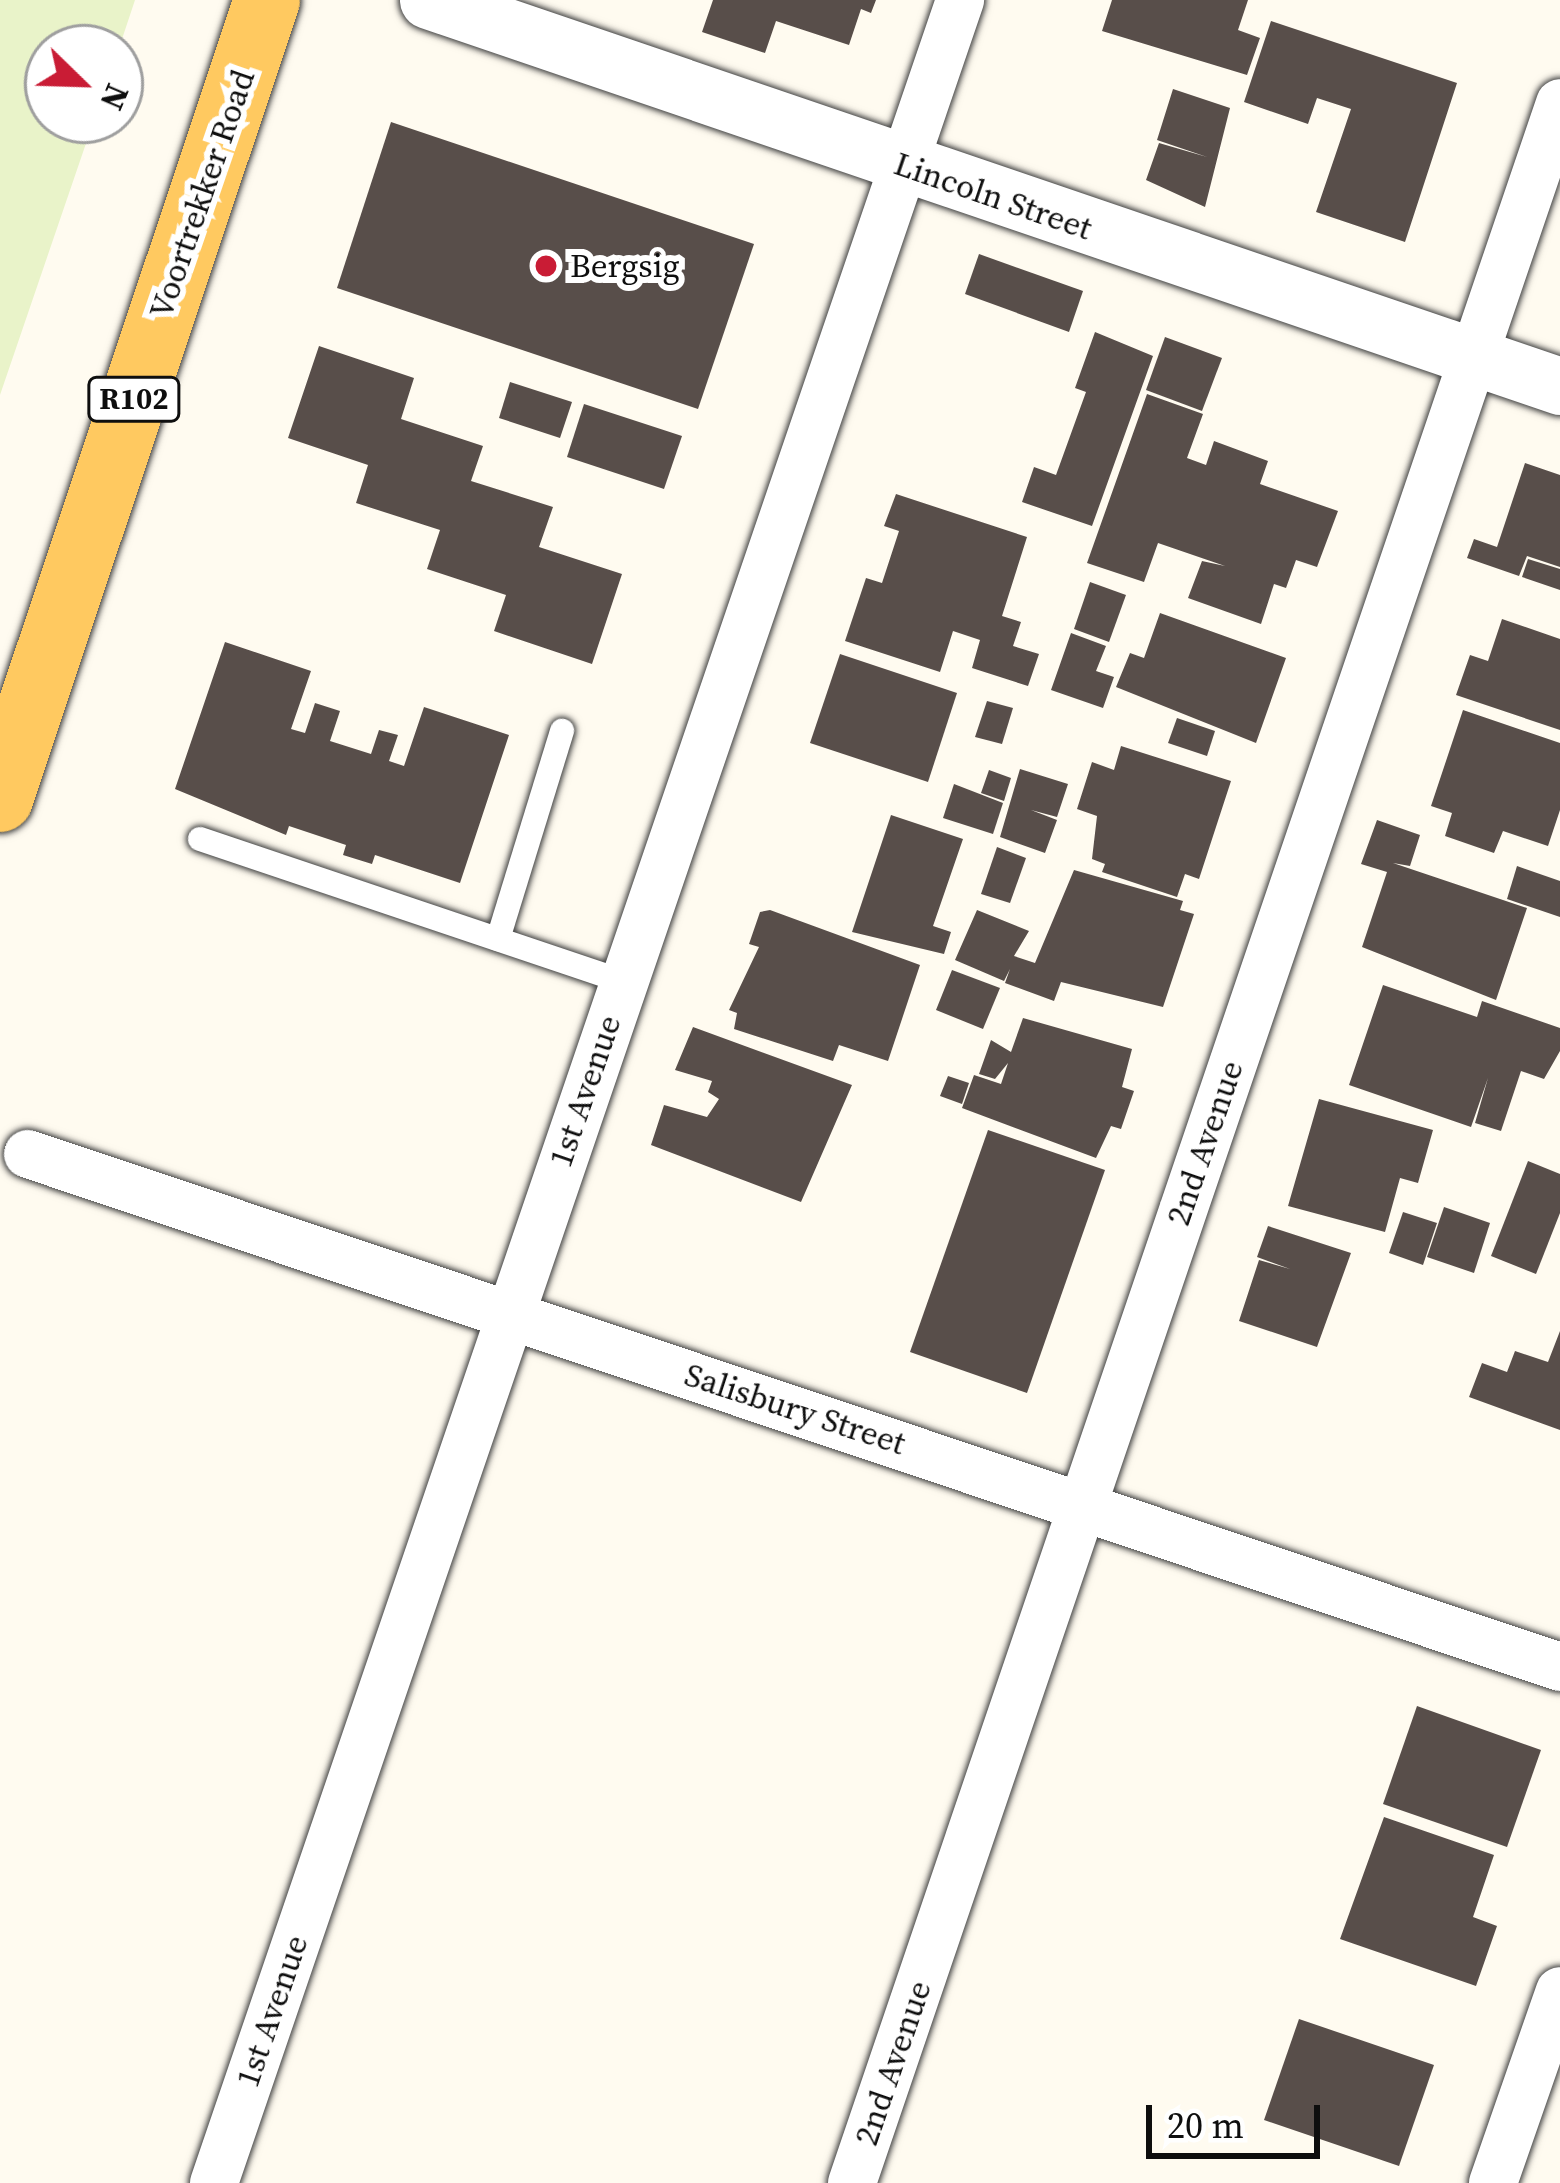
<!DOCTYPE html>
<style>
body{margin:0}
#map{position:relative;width:1560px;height:2183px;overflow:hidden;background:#fffbf0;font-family:"Source Serif 4",serif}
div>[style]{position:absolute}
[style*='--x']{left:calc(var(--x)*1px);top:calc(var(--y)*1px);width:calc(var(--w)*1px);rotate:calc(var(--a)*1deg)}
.pitch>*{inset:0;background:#e9f3c9}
.building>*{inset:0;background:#584e4a}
.roads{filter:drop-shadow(0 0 3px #414141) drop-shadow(0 0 3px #414141)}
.service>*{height:24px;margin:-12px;padding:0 12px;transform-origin:12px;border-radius:12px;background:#fff}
.minor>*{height:48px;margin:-24px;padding:0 24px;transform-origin:24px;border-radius:24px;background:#fff}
.tertiary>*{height:57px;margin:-28.5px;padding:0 28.5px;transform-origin:28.5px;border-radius:28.5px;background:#fff}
.primary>*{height:66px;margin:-33px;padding:0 33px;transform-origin:33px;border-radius:33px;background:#ffc960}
.dots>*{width:33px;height:33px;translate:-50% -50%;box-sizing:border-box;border:6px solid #fff;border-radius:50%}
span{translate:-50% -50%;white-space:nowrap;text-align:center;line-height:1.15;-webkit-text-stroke:12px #fff;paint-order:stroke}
.shield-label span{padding:3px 9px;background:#fff;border:3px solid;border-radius:9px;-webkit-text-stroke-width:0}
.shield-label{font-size:30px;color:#0e0e0e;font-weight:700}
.street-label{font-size:33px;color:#0e0e0e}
.poi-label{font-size:33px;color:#0e0e0e}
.left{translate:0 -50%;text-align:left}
.north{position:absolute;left:24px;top:24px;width:120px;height:120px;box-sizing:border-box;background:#fff;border:3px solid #9f9f9f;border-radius:50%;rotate:113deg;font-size:33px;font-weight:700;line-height:48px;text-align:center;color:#0e0e0e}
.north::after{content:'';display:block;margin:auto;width:42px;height:54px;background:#c91c35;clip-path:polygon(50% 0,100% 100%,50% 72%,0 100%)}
.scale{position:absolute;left:1146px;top:2105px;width:174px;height:54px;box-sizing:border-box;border:6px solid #0e0e0e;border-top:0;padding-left:15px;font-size:36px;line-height:42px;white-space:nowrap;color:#0e0e0e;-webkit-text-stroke:9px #fff;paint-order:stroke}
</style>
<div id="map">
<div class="pitch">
<div style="clip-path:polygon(0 0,135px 0,119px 48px,48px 48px,48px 120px,94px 120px,0 395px)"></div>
</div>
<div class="building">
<div style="clip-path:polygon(713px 0,876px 0,871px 13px,861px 9px,849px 45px,776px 21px,765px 53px,702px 32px)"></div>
<div style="clip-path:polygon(1112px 0,1248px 0,1238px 30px,1260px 38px,1247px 75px,1102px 31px)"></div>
<div style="clip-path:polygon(1271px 21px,1457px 83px,1405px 242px,1316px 212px,1351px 109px,1317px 98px,1308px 124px,1244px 102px)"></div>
<div style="clip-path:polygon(1173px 89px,1230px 108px,1205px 207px,1146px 180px,1159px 143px,1207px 157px,1157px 140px)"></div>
<div style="clip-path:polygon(391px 122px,754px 244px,698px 409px,337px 288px)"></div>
<div style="clip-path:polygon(979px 254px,1083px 291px,1069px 332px,965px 294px)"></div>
<div style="clip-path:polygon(1095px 332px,1153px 356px,1092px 526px,1022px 502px,1034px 467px,1056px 475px,1086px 392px,1075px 388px)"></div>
<div style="clip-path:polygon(1165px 337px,1222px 358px,1202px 411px,1146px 390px)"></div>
<div style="clip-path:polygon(319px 346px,414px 378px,401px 419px,483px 446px,471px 481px,553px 507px,539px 547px,622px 574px,592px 664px,494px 631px,506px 595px,427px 569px,440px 530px,356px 503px,368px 465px,288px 438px)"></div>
<div style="clip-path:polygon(510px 382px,572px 402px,560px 438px,499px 418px)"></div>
<div style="clip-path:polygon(1147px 394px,1203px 414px,1187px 458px,1206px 465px,1214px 441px,1268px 461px,1260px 484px,1338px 511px,1317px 567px,1296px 560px,1286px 588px,1274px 584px,1261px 624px,1188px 598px,1202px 561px,1225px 566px,1158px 543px,1144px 582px,1087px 563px)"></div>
<div style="clip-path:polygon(584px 404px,682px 436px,664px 489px,567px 457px)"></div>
<div style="clip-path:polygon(1525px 463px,1560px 475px,1560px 567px,1527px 556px,1519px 576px,1467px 558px,1474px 539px,1497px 547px)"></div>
<div style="clip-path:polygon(896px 494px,1027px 537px,1002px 616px,1021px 622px,1013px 646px,1039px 654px,1028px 686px,972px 668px,980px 640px,953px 631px,940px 672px,845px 641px,866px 578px,882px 583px,899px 531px,884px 526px)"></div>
<div style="clip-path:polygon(1528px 559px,1560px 569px,1560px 590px,1522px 577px)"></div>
<div style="clip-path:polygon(1090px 582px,1126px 595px,1109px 642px,1074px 629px)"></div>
<div style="clip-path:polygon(1160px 613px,1286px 658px,1256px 743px,1116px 687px,1130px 653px,1144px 658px)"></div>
<div style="clip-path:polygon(1502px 619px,1560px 639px,1560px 730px,1456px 695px,1470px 655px,1488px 661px)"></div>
<div style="clip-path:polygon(1071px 633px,1106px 646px,1096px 671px,1114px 677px,1103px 708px,1051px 690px)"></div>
<div style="clip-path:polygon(225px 642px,311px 671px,291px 729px,305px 733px,315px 703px,340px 711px,330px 741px,371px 754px,379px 730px,398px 735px,389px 761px,404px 766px,424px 707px,509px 735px,460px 883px,375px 855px,372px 864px,343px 855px,346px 845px,289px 826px,286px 835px,175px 789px)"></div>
<div style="clip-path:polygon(840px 654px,957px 693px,928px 782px,810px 743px)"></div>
<div style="clip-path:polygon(987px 701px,1013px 708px,1002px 744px,975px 737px)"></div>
<div style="clip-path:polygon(1463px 710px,1560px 743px,1560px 810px,1548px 846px,1503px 831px,1494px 853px,1445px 836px,1452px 813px,1431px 806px)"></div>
<div style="clip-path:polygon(1177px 718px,1215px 731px,1207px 756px,1168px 743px)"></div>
<div style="clip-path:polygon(1121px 746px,1231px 781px,1199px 879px,1185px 874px,1177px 897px,1102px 872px,1105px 864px,1092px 859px,1097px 816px,1077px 809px,1092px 762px,1114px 770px)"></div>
<div style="clip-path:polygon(1020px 769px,1068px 784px,1057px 817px,1031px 810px,1057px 820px,1045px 853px,1000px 837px)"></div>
<div style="clip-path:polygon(989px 770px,1011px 778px,1004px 801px,981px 793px)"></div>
<div style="clip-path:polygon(954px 784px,1003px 803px,993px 834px,943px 818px)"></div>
<div style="clip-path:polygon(891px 815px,963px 839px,933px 926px,951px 932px,944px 954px,852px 932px)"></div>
<div style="clip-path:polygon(1377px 820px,1420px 835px,1410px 866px,1393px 863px,1527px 908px,1496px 1000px,1362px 947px,1387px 872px,1361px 864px)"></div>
<div style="clip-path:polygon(997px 847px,1026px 858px,1010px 903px,981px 894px)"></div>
<div style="clip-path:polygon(1517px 866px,1560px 881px,1560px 917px,1507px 899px)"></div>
<div style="clip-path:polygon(1074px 870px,1183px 901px,1180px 910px,1194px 914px,1163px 1007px,1061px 982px,1054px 1001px,1005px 983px,1010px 969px,1004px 981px,955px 960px,977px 910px,1029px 931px,1014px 956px,1035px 963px)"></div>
<div style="clip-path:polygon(770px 910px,920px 965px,888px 1061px,839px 1045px,833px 1061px,734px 1029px,737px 1013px,729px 1010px,759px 947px,749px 944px,760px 912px)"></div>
<div style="clip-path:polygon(952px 970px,1000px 988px,983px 1029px,936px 1010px)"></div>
<div style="clip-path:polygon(1383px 985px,1477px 1017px,1482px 1001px,1560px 1028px,1560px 1051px,1544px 1079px,1521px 1071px,1501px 1131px,1475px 1123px,1488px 1078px,1471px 1127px,1349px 1085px)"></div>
<div style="clip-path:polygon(1023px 1018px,1132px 1049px,1122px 1087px,1134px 1091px,1121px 1129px,1111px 1126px,1096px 1158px,962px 1108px,974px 1075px,1001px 1084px,1008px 1063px,995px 1079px,979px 1074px,991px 1040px,1011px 1052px)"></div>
<div style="clip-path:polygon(693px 1027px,852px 1085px,801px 1202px,651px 1145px,664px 1105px,707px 1117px,719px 1099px,708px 1092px,712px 1081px,675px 1070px)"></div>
<div style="clip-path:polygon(948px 1076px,969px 1083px,962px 1104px,940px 1096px)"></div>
<div style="clip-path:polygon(1319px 1099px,1433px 1130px,1418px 1183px,1400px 1178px,1385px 1232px,1288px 1206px)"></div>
<div style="clip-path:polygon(988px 1130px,1105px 1170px,1027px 1393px,910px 1352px)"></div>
<div style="clip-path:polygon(1528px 1161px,1560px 1174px,1560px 1213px,1536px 1274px,1491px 1256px)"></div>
<div style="clip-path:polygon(1444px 1207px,1490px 1223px,1474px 1273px,1427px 1257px)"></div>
<div style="clip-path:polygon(1403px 1212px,1437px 1223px,1423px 1265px,1389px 1253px)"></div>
<div style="clip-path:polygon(1268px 1226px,1351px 1253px,1317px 1347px,1239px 1321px,1259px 1260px,1290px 1269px,1257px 1257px)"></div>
<div style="clip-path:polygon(1560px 1331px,1560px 1430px,1469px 1397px,1482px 1363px,1507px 1372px,1515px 1351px,1548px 1362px)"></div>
<div style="clip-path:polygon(1417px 1706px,1541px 1750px,1507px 1847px,1383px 1804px)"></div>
<div style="clip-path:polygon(1384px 1817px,1494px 1855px,1473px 1917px,1497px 1926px,1476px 1986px,1340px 1939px)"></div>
<div style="clip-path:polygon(1299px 2019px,1434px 2065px,1399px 2166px,1264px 2120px)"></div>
</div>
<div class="roads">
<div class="service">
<div style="--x:200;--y:839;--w:445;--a:18.6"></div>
<div style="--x:498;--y:939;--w:218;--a:-72.9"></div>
</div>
<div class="minor">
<div style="--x:28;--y:1154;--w:1616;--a:18.51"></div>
<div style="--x:214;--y:2183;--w:2307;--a:-71.13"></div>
<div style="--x:852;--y:2183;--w:2197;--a:-71.2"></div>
<div style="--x:1493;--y:2183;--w:203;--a:-70.8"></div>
</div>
<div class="tertiary">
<div style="--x:428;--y:0;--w:1196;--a:18.83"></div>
</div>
<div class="primary">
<div style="--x:0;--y:799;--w:842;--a:-71.52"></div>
</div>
</div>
<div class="dots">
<div style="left:546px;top:266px;background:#c91c35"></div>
</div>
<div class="shield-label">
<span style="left:134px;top:399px">R102</span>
</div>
<div class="street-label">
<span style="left:202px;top:194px;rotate:-71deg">Voortrekker Road</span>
<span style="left:993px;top:196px;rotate:19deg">Lincoln Street</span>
<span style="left:585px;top:1091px;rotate:-71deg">1st Avenue</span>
<span style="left:1205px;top:1143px;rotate:-71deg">2nd Avenue</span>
<span style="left:795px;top:1409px;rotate:18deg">Salisbury Street</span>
<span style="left:272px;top:2011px;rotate:-71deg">1st Avenue</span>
<span style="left:893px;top:2063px;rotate:-71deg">2nd Avenue</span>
</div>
<div class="poi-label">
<span class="left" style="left:570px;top:266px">Bergsig</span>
</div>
<div class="north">N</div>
<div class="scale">20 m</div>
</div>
